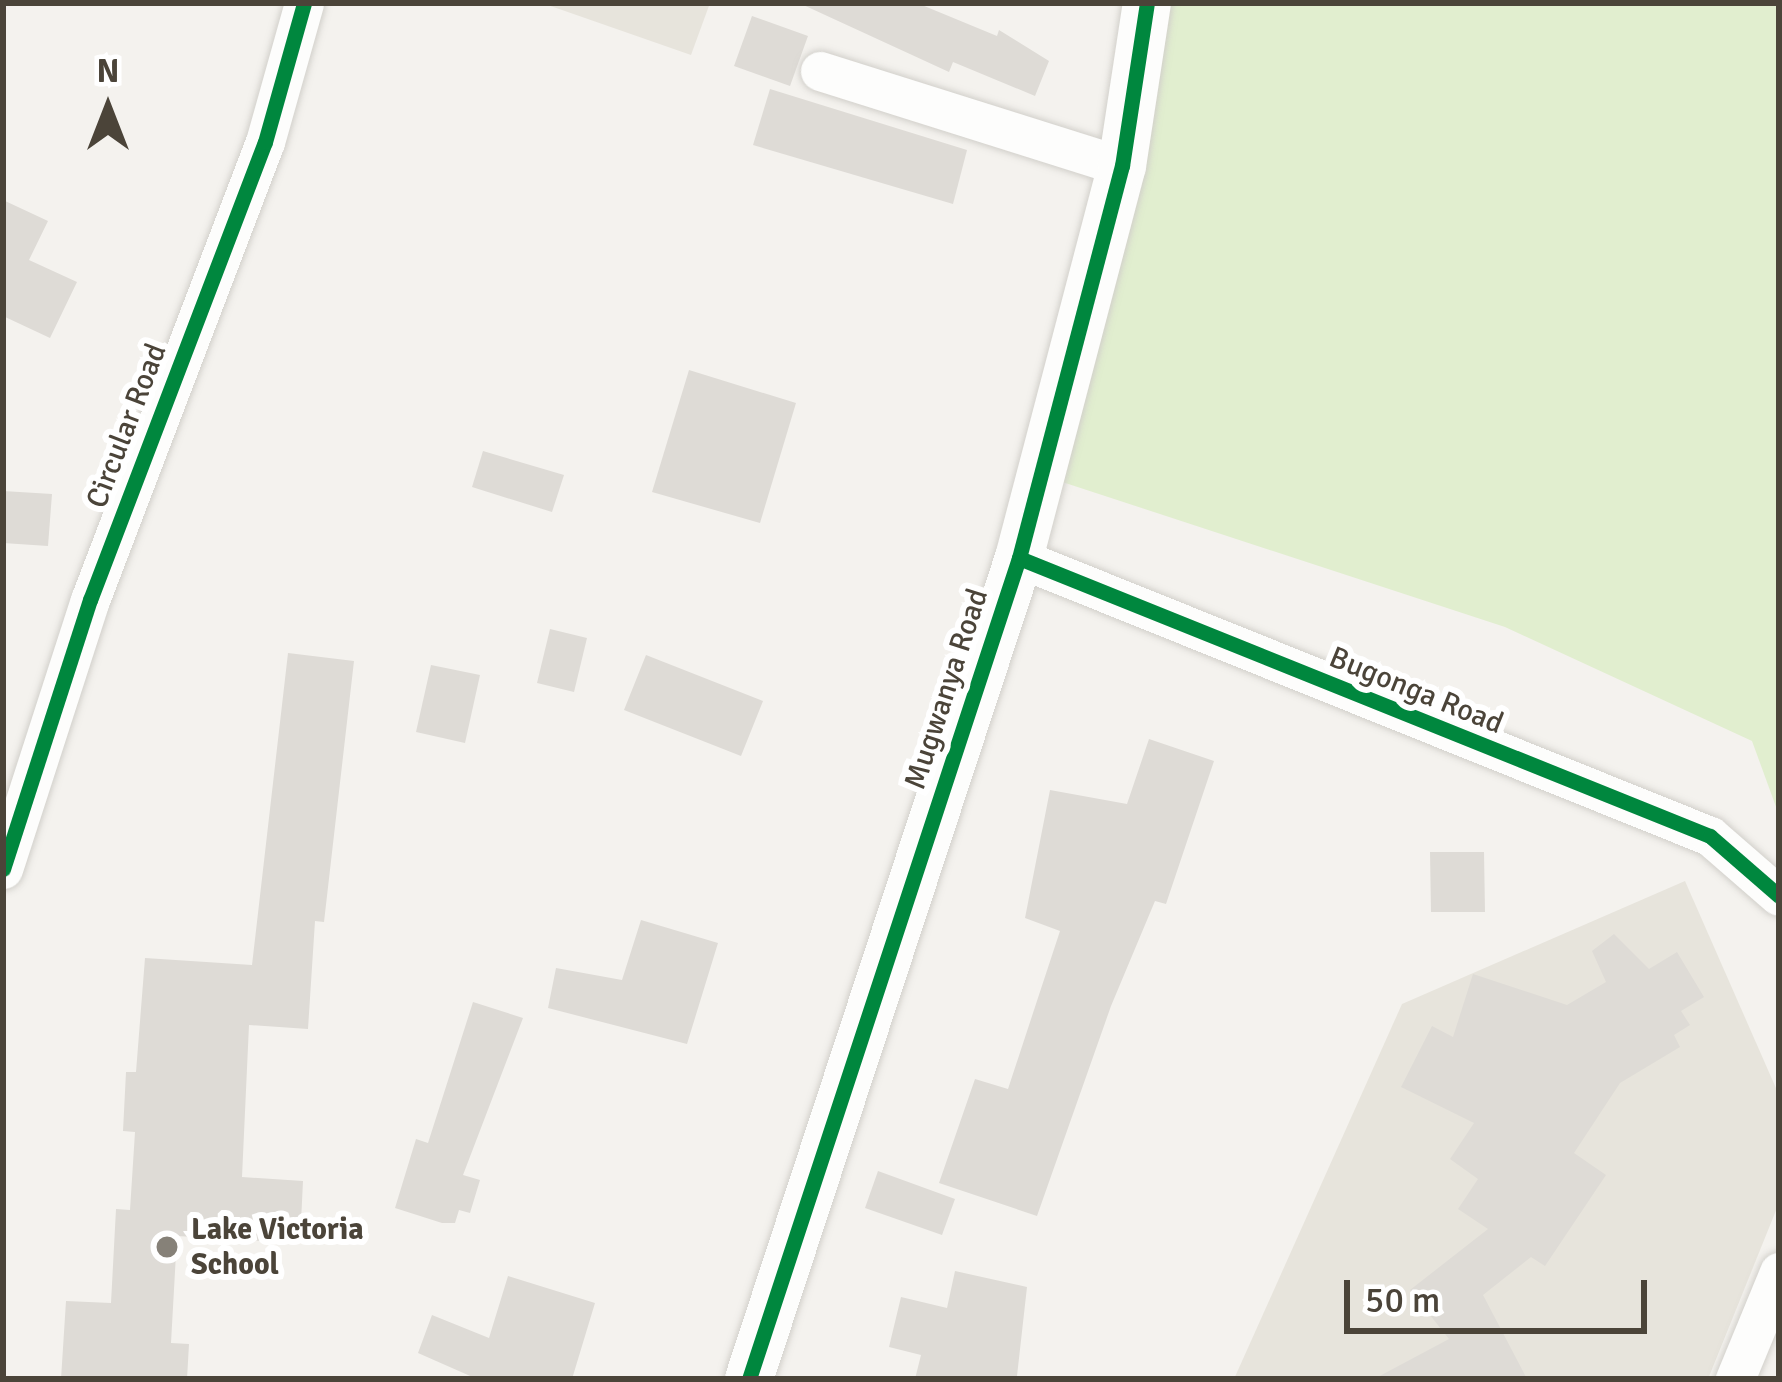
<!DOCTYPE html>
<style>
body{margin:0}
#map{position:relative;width:1782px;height:1382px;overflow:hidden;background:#f4f2ee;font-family:Signika,sans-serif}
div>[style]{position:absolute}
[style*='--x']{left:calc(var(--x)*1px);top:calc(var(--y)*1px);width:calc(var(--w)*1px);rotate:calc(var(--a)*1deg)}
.residential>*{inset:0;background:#e7e4dc}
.green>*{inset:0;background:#e1eecf}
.building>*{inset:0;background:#dedbd6}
.roads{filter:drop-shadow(0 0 3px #d2d0cb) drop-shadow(0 0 3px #d2d0cb)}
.minor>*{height:39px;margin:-19.5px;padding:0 19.5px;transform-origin:19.5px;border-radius:19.5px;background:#fdfdfc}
.tertiary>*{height:48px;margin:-24px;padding:0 24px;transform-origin:24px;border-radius:24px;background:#fdfdfc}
.cycleway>*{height:15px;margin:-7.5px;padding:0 7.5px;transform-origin:7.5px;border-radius:7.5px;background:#00873e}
.dots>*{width:33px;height:33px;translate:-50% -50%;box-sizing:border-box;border:6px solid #fff;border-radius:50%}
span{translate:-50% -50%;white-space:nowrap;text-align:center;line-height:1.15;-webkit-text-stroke:12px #fff;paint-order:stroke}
.street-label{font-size:30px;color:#4b4439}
.poi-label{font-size:30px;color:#4b4439;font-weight:700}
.left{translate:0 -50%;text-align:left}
.frame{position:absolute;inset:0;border:6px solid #4b4439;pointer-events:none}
.north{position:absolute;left:48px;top:48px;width:120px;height:120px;-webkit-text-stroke:9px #fff;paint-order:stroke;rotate:0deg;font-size:33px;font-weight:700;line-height:48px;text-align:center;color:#4b4439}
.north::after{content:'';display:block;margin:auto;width:42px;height:54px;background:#4b4439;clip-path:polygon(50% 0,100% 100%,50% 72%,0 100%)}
.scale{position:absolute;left:1344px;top:1280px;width:303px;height:54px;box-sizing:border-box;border:6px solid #4b4439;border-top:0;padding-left:15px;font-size:36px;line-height:42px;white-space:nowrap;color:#4b4439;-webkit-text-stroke:9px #fff;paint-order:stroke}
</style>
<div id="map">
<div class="residential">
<div style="clip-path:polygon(542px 3px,710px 3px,691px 55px)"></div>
<div style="clip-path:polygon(1685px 881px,1779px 1095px,1779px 1203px,1708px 1379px,1234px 1379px,1402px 1004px)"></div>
</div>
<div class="green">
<div style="clip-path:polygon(1143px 3px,1779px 3px,1779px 815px,1752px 741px,1505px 627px,1047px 477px)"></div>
</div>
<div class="building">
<div style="clip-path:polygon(799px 3px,917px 3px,997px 36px,999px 30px,1049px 61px,1035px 96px,953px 62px,949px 72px)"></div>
<div style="clip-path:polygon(752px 16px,808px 36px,790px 86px,734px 66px)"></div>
<div style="clip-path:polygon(770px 89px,967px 150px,953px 204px,753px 145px)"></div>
<div style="clip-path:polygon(3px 200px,48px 221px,29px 260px,77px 282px,50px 338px,3px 316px)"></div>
<div style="clip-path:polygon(689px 370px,796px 403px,760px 523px,652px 492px)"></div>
<div style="clip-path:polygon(483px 451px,564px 475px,552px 512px,472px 487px)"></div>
<div style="clip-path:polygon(3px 491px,52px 494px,48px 546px,3px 543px)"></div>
<div style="clip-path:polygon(550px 629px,587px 638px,574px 692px,537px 683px)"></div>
<div style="clip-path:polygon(288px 653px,354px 661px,324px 922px,315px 921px,308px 1029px,249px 1025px,242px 1177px,303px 1181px,300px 1243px,177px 1236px,171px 1343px,189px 1344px,187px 1379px,61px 1379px,66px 1301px,111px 1303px,116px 1209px,130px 1210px,135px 1132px,123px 1131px,126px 1072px,136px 1072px,145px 958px,252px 965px)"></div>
<div style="clip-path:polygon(646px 655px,763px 701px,741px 756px,624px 710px)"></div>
<div style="clip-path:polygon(431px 665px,480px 675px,465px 743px,416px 732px)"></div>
<div style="clip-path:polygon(1149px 739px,1214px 761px,1166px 904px,1155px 901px,1111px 1006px,1037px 1216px,939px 1183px,975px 1079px,1008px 1089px,1060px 931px,1025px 918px,1050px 790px,1127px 804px)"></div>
<div style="clip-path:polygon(1430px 852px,1484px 852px,1485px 912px,1431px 912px)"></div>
<div style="clip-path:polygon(641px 920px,718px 943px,687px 1044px,548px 1008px,556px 968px,622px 980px)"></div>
<div style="clip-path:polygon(1614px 934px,1649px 969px,1677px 952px,1704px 997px,1681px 1011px,1690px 1025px,1674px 1035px,1680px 1047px,1620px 1083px,1574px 1153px,1606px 1175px,1545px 1266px,1531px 1257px,1483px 1295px,1527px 1379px,1374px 1379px,1449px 1339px,1410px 1290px,1488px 1229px,1458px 1209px,1478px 1179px,1450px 1159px,1474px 1123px,1401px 1087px,1432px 1026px,1453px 1037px,1473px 974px,1567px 1005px,1606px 982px,1592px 951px)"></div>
<div style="clip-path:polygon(473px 1002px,523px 1018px,463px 1175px,480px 1180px,470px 1213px,459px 1210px,455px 1223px,442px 1223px,395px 1208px,416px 1139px,428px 1143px)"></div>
<div style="clip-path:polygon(878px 1171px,955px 1199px,942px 1235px,865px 1208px)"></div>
<div style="clip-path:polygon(955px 1271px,1027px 1287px,1017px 1376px,915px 1379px,921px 1355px,889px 1347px,901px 1297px,947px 1308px)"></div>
<div style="clip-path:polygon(508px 1276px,595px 1303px,572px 1379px,477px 1379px,418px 1353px,432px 1315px,489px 1338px)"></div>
</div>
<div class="roads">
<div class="minor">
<div style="--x:820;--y:71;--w:317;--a:17.5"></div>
<div style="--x:1019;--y:558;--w:745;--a:21.92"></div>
<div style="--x:1710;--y:836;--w:91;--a:41"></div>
<div style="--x:3;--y:869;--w:283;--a:-72.1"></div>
<div style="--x:90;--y:600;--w:490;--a:-69.1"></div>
<div style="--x:265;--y:142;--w:144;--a:-74.3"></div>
<div style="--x:1735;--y:1379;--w:116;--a:-67.6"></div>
</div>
<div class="tertiary">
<div style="--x:749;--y:1379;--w:864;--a:-71.8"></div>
<div style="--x:1019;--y:558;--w:405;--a:-75.3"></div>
<div style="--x:1122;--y:166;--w:165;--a:-81.3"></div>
</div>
</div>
<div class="cycleway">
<div style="--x:1019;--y:558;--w:745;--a:21.92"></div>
<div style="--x:1710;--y:836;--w:91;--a:41"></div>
<div style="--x:3;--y:869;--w:283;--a:-72.1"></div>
<div style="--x:90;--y:600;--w:490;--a:-69.1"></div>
<div style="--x:265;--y:142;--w:144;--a:-74.3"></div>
<div style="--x:749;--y:1379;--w:864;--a:-71.8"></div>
<div style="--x:1019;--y:558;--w:405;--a:-75.3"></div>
<div style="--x:1122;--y:166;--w:165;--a:-81.3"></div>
</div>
<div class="dots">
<div style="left:167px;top:1247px;background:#868178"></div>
</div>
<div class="street-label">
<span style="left:127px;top:426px;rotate:-69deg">Circular Road</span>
<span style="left:947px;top:689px;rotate:-72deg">Mugwanya Road</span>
<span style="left:1416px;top:691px;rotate:22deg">Bugonga Road</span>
</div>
<div class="poi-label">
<span class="left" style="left:191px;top:1247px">Lake Victoria<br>School</span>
</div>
<div class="frame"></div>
<div class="north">N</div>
<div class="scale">50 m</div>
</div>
